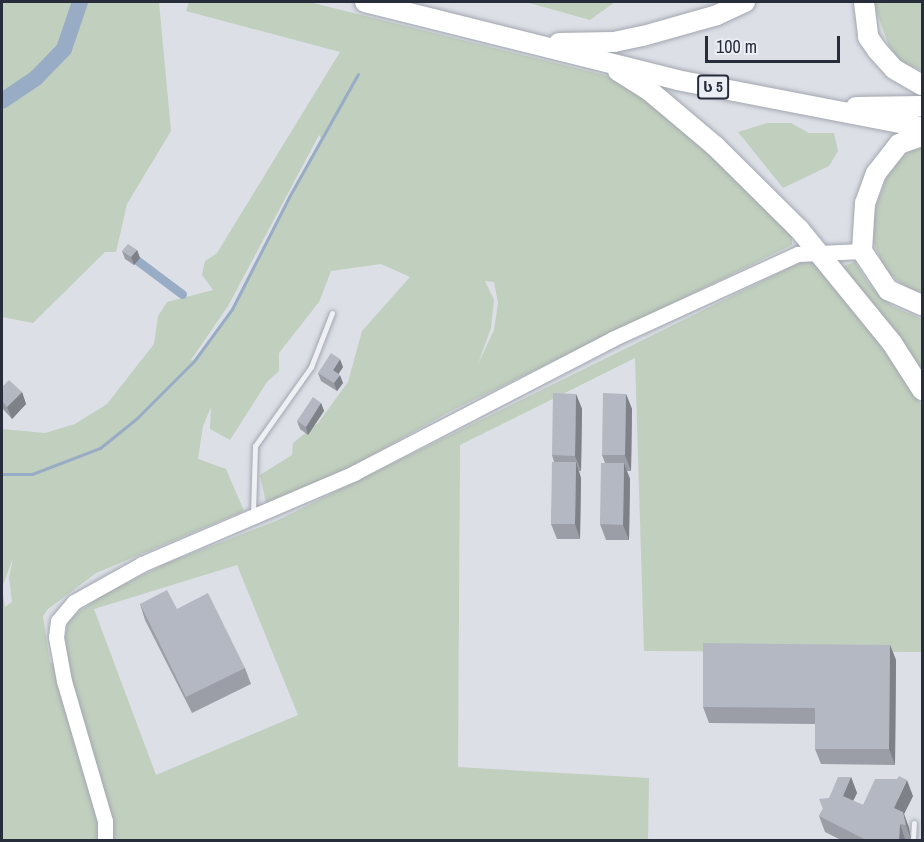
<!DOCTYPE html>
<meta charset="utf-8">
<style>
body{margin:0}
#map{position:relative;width:924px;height:842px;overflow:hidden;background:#dcdfe6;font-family:"Archivo Narrow","Noto Sans Georgian",sans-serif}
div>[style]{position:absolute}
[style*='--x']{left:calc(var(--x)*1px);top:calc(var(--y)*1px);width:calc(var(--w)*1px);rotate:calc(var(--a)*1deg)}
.green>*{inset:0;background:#c1cfbe}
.stream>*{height:3px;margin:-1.5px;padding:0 1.5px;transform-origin:1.5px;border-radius:1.5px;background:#98acc5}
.canal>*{height:9px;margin:-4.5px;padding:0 4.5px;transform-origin:4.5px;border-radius:4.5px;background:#98acc5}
.river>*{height:16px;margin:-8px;padding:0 8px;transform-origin:8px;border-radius:8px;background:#98acc5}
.roads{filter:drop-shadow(0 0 2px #a2a6af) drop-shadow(0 0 2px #a2a6af)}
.lane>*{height:5px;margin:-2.5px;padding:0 2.5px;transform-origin:2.5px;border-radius:2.5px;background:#eff0f4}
.secondary>*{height:15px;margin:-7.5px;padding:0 7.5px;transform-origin:7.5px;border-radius:7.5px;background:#fff}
.highway>*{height:20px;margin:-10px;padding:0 10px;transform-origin:10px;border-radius:10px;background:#fff}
.wall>*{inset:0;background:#9b9ea7}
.shaded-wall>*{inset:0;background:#7e8188}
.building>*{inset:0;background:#b4b8c2}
span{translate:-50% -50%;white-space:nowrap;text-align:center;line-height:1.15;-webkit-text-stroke:6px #ebeef4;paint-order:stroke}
.shield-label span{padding:2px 4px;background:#ebeef4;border:2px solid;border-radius:4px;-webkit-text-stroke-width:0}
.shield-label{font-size:15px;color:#272d3b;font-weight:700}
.frame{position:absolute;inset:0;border:3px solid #272d3b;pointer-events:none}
.scale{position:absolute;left:705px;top:36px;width:135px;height:27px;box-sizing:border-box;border:3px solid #272d3b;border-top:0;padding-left:8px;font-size:18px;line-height:21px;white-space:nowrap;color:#272d3b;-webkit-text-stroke:4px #ebeef4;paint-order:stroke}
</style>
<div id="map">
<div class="green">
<div style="clip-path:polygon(2px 2px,88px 2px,86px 5px,90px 2px,159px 2px,171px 131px,127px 204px,116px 252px,105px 252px,33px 323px,2px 317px)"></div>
<div style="clip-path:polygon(evenodd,189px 2px,309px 2px,604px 75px,631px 87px,668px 117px,792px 231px,792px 245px,449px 412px,347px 469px,266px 503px,260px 475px,292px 455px,293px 443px,318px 423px,348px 382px,362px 331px,410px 277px,381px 264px,331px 271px,319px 302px,279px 353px,279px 371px,267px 382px,230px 440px,210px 429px,211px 407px,203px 426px,198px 459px,226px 469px,244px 511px,96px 573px,48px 609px,43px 616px,50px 663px,59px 664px,69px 619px,101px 596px,167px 563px,276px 521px,805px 260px,817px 260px,886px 350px,922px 406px,922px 652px,644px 651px,635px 358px,460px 445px,458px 767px,649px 778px,648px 840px,2px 840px,2px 429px,45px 433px,75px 424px,107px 404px,154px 344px,158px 316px,167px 302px,213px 290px,202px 275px,205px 261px,217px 253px,340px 52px,186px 11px,189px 2px,319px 135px,321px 138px,232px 309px,195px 361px,191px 360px,228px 306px,319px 135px,189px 2px,485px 281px,494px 282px,498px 303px,494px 330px,478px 364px,491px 328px,494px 300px,485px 281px,189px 2px,13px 558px,9px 578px,12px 602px,5px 607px,2px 588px,13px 558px,189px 2px,237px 565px,298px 715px,156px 775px,94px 609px,237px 565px)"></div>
<div style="clip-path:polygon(526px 2px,615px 2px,590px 20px)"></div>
<div style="clip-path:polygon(873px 2px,922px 2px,922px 70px,902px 63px,889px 46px)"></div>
<div style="clip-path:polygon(767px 123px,791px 123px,809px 133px,834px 133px,838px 151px,829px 166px,783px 188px,738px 132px)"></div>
<div style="clip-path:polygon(922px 144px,922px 292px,908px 289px,886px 271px,873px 242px,873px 215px,889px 170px,911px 150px)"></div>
<div style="clip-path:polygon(855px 262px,869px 284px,892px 306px,922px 319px,922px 382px,840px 267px)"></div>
</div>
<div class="stream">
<div style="--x:2;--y:474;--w:30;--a:0"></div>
<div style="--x:32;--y:474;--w:73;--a:-20.9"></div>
<div style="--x:100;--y:448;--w:48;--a:-39"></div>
<div style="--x:137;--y:418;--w:81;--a:-45"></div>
<div style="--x:194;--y:361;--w:64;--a:-53.8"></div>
<div style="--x:232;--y:309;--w:126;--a:-63"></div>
<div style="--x:289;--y:197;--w:141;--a:-60.7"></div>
</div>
<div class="canal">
<div style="--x:138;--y:261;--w:55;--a:36.9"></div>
</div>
<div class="river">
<div style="--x:2;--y:101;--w:41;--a:-34.1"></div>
<div style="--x:36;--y:78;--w:40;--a:-46"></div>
<div style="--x:64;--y:49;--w:50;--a:-71.2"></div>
</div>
<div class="roads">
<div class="lane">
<div style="--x:253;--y:514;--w:68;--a:-88.3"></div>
<div style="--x:255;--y:446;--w:97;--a:-54.7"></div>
<div style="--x:311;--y:367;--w:58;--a:-68.7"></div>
<div style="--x:913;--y:840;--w:17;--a:-87"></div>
</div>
<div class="secondary">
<div style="--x:105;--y:840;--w:19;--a:-90"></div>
<div style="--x:105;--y:821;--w:146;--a:-106.3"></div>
<div style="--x:64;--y:681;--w:45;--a:-100.3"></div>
<div style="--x:56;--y:637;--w:16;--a:-83"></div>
<div style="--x:58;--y:621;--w:25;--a:-50"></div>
<div style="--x:74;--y:602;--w:78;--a:-29.2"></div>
<div style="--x:142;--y:564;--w:231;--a:-23.2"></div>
<div style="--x:354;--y:473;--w:291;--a:-27.4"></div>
<div style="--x:612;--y:339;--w:205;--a:-24.6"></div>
<div style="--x:798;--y:254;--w:64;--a:-2.7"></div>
</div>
<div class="highway">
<div style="--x:365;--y:2;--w:322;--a:14"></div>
<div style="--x:677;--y:80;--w:249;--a:10.9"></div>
<div style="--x:864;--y:2;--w:35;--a:83"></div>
<div style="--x:868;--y:37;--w:16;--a:55"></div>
<div style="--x:877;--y:50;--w:25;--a:48"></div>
<div style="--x:894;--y:69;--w:32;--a:30"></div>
<div style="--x:559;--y:43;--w:55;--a:-1"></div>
<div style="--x:614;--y:42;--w:30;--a:-12"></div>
<div style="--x:643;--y:36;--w:77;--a:-15.8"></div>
<div style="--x:717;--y:15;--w:31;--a:-25"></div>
<div style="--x:618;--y:71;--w:39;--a:32"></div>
<div style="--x:651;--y:92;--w:84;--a:40.2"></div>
<div style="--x:715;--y:146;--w:118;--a:44.7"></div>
<div style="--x:799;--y:229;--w:147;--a:50.8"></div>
<div style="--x:892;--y:343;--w:56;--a:57.4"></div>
<div style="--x:856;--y:107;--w:66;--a:-0.9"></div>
<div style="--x:922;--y:136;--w:24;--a:161"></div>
<div style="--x:899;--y:144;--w:37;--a:128"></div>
<div style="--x:876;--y:173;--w:32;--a:110"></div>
<div style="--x:865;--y:203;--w:48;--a:93.6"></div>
<div style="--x:862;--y:251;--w:47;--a:56.3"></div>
<div style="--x:888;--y:290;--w:37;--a:24"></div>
</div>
</div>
<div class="wall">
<div style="clip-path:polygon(137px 250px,140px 258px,134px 265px,125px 259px,122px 251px)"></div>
<div style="clip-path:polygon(343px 367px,338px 374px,343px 383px,337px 391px,321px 381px,318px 373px)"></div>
<div style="clip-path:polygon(2px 384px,3px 386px,22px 392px,26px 404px,12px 419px,2px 408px)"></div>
<div style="clip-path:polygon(576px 394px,582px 409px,581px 471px,579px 471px,581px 478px,580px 539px,557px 539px,551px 524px,554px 462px,552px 455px)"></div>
<div style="clip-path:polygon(626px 394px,632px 409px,631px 471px,627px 471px,630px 479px,629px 540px,606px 540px,600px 524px,605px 463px,602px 455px)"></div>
<div style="clip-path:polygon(321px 403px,324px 411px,308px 435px,300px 429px,297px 421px)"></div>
<div style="clip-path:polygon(140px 604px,177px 609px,245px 668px,251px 684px,192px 713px,145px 620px)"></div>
<div style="clip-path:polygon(890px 645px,896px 660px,895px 765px,821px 764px,815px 749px,815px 724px,709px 723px,703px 707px)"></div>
<div style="clip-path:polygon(851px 777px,857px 793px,853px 801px,863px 805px,913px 796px,904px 814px,909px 828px,911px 840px,905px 839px,905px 840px,841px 840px,825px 832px,819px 816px,829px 798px)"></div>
</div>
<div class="shaded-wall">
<div style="clip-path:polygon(137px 250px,140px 258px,134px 265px,131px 257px)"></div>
<div style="clip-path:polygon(340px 359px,343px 367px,336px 378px,333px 370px)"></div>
<div style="clip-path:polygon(340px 375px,343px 383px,337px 391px,334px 383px)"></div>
<div style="clip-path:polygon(22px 392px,26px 404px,12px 419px,7px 407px)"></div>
<div style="clip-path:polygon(576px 394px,582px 409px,581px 471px,575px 456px)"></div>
<div style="clip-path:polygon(626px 394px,632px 409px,631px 471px,625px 455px)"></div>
<div style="clip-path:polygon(321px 403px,324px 411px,308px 435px,306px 427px)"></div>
<div style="clip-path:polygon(576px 462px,581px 478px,580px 539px,575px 524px)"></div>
<div style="clip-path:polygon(624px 463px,630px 479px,629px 540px,623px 525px)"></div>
<div style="clip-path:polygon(890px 645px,896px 660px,895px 765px,889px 749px)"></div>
<div style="clip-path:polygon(851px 777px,857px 793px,848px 811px,843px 796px)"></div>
<div style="clip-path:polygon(907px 780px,913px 796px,904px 814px,909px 828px,911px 840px,906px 825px,894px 808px)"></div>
<div style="clip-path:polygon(900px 824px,905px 839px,905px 840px,899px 840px)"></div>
</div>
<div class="building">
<div style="clip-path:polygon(128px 244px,137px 250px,131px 257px,122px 251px)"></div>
<div style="clip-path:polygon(331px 353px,340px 359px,333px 370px,340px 375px,334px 383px,318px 373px)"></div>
<div style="clip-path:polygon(9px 380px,22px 392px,7px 407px,2px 401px,2px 384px,3px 386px)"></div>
<div style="clip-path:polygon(553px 393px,576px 394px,575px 456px,552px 455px)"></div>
<div style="clip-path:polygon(603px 393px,626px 394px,625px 455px,602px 455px)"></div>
<div style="clip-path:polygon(313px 397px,321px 403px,306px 427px,297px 421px)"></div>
<div style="clip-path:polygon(552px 462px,576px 462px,575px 524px,551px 524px)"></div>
<div style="clip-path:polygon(601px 463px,624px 463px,623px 525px,600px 524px)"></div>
<div style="clip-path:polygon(167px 590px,177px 609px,208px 593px,245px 668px,186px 697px,140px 604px)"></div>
<div style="clip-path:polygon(703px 643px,890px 645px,889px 749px,815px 749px,815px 708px,703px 707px)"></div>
<div style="clip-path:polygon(899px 776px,907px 780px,894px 808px,903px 812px,906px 825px,900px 824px,899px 840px,866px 840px,819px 816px,823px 809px,819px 799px,829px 798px,838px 777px,851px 777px,843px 796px,863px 805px,875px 779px,897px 779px)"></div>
</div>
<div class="shield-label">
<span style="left:713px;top:87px">ს 5</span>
</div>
<div class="frame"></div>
<div class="scale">100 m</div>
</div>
